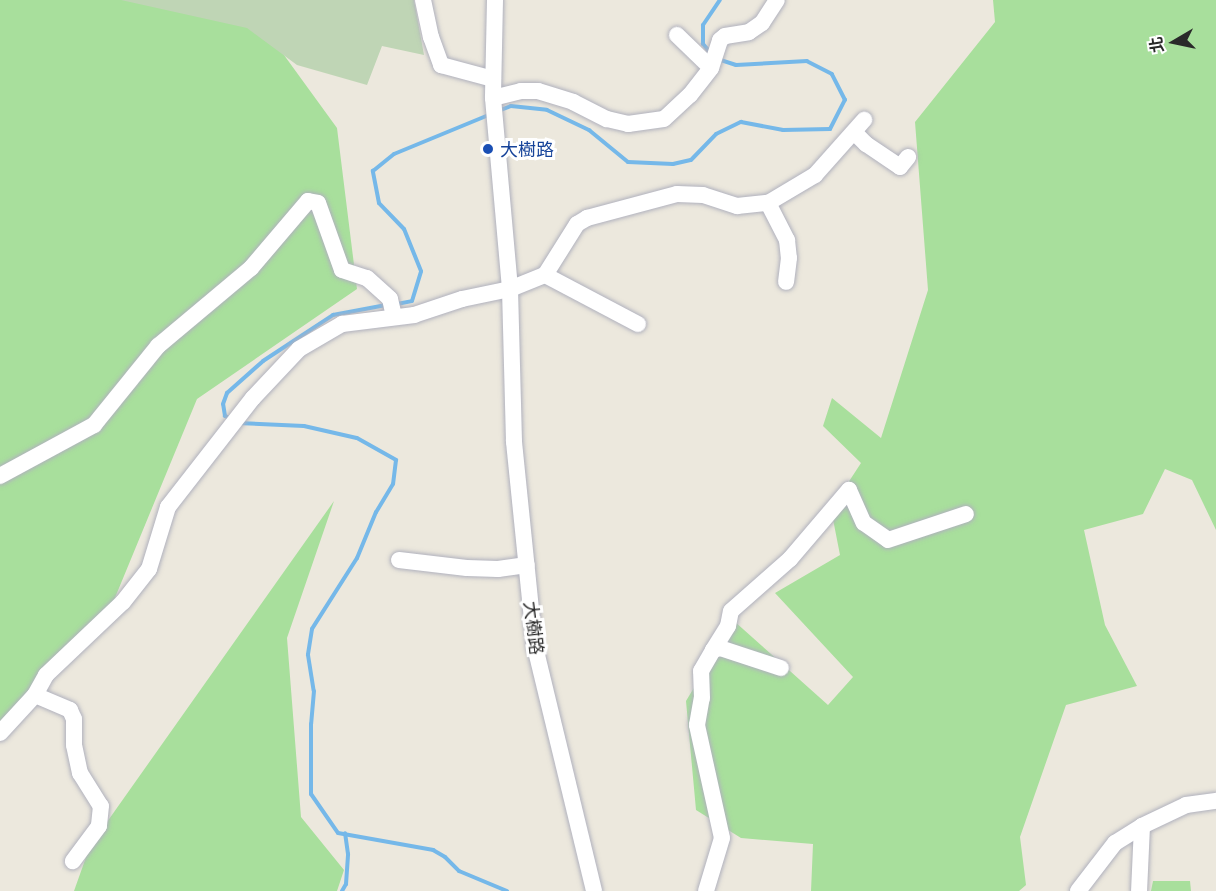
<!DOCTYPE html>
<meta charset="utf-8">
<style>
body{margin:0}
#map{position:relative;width:1216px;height:891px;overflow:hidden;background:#ece8dd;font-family:Manrope,"Noto Sans TC",sans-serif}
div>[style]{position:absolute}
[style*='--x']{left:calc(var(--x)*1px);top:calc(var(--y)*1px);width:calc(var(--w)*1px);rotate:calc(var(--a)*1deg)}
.green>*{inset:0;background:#a8df9c}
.cemetery>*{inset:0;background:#bfd5b5}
.stream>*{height:4px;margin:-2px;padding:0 2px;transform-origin:2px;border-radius:2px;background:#75b8e9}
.roads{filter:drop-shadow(0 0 2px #b0b1bd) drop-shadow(0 0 2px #b0b1bd)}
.minor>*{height:16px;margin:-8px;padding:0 8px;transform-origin:8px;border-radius:8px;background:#fff}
.dots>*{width:16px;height:16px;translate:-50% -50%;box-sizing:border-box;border:3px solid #fff;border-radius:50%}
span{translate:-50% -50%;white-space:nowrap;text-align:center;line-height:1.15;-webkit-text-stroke:6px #fff;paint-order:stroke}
.transit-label{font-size:18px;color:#164399}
.left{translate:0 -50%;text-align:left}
.street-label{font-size:18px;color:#2a2a2a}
.north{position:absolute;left:1144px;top:12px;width:60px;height:60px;-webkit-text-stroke:4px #fff;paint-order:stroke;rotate:261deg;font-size:16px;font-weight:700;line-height:24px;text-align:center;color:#2a2a2a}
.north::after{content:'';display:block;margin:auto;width:21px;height:27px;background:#2a2a2a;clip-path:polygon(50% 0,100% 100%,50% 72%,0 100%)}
</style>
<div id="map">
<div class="green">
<div style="clip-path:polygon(0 0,244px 0,337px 128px,357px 289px,197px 399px,112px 605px,0 733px)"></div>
<div style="clip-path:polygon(993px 0,1216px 0,1216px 530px,1192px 480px,1165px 469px,1143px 514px,1084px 530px,1105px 625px,1137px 686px,1066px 705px,1020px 837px,1026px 885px,1019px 891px,811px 891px,813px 844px,741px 838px,696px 810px,686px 701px,734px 621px,828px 705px,853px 677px,775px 593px,840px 555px,831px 509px,861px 463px,823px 426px,832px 398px,881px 438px,928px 290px,915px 122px,995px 22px)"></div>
<div style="clip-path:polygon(334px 501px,287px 638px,301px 817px,344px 870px,337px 891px,74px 891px,90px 846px)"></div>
<div style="clip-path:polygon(1153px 881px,1190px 881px,1191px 891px,1151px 891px)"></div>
</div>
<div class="cemetery">
<div style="clip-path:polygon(121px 0,414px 0,424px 55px,382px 46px,367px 85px,297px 65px,247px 28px)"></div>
</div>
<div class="stream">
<div style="--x:710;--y:52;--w:11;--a:-131"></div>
<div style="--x:703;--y:44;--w:19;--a:-90"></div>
<div style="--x:703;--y:25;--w:30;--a:-56"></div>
<div style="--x:498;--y:111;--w:14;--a:-21"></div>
<div style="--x:511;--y:106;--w:36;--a:6"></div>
<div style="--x:547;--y:110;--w:47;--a:25.5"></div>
<div style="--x:589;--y:130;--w:50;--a:39.4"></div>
<div style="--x:628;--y:162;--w:45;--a:2.5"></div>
<div style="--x:673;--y:164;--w:18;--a:-13"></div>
<div style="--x:691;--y:160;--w:36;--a:-46"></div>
<div style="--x:716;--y:134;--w:28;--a:-26"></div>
<div style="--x:741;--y:122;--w:43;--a:10.8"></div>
<div style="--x:783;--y:130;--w:47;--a:-1.2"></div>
<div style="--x:830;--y:129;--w:33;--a:-63"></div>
<div style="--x:845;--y:100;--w:29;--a:-117"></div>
<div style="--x:832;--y:74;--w:28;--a:-153"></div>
<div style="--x:807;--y:61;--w:71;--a:176.8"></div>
<div style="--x:736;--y:65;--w:19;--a:-162"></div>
<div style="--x:397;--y:304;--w:15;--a:-11"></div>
<div style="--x:412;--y:301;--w:31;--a:-73"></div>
<div style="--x:421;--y:271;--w:45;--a:-112"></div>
<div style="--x:404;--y:229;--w:36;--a:-134"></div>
<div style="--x:379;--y:203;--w:33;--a:-101"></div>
<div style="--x:373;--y:171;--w:27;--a:-39"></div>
<div style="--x:394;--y:154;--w:105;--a:-22.4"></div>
<div style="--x:231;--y:419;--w:7;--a:-153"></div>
<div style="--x:225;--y:416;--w:12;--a:-99"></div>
<div style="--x:223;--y:404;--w:12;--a:-70"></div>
<div style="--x:227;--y:393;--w:48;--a:-41.6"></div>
<div style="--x:263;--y:361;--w:84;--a:-33.3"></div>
<div style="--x:333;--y:315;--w:54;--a:-10.7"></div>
<div style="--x:238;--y:423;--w:66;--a:2.6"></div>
<div style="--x:304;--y:426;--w:54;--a:12.8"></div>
<div style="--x:357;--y:438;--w:45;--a:29.4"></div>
<div style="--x:396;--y:460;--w:24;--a:97"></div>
<div style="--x:393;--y:484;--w:33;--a:121"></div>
<div style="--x:376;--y:512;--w:50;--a:112.4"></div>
<div style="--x:357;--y:558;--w:84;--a:122.4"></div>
<div style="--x:312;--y:629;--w:26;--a:99"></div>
<div style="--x:308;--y:655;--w:36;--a:81"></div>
<div style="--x:314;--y:691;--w:33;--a:95"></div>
<div style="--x:311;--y:724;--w:70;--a:90"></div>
<div style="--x:311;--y:794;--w:47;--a:55.3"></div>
<div style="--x:338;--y:833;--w:97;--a:10.1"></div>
<div style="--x:433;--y:850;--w:14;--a:30"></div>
<div style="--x:445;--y:857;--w:20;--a:45"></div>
<div style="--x:459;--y:871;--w:52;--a:22.6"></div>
<div style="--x:342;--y:891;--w:8;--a:-60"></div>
<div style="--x:346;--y:884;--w:30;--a:-86"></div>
<div style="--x:348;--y:854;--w:21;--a:-98"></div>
</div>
<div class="roads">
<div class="minor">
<div style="--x:423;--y:0;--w:38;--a:78"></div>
<div style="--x:431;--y:37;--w:30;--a:70"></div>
<div style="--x:441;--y:65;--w:54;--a:15.1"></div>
<div style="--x:495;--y:0;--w:98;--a:91.2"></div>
<div style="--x:493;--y:98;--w:192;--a:84.9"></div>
<div style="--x:510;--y:289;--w:153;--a:88.5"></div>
<div style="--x:514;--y:442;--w:206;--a:84.2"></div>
<div style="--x:535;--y:647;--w:251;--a:76.4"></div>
<div style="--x:677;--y:35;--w:47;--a:44.1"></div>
<div style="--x:493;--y:98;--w:29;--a:-14"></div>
<div style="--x:521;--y:91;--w:17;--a:0"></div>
<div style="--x:538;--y:91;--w:37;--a:17"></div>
<div style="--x:573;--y:102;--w:38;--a:27"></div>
<div style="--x:607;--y:119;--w:22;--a:13"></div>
<div style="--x:628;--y:124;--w:36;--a:-8"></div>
<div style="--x:664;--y:119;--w:35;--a:-43"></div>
<div style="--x:690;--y:95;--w:34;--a:-52"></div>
<div style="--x:711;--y:68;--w:29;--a:-72"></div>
<div style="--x:720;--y:40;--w:6;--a:-39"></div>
<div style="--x:725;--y:36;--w:24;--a:-9"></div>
<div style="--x:749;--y:32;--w:16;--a:-35"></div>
<div style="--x:762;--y:23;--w:27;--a:-57"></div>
<div style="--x:855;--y:133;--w:16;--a:45"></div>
<div style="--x:866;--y:144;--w:41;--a:34.1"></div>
<div style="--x:900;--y:167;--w:13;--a:-51"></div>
<div style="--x:768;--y:203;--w:42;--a:62.8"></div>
<div style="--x:787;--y:240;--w:18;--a:84"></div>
<div style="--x:789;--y:258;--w:24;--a:97"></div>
<div style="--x:545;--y:275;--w:105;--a:27.8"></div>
<div style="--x:0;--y:476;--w:107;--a:-28.5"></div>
<div style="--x:94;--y:425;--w:102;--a:-51"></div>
<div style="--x:158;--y:346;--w:121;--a:-40"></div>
<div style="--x:251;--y:268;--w:88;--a:-49.6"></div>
<div style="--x:308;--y:201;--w:10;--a:11"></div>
<div style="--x:318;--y:203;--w:71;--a:70.3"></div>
<div style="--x:342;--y:270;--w:26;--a:18"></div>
<div style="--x:367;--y:278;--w:31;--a:42"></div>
<div style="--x:390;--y:299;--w:18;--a:77"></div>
<div style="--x:399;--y:560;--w:68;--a:6.7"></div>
<div style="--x:467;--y:568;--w:31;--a:2"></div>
<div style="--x:498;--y:569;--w:29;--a:-8"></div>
<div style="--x:713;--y:650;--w:28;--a:-58"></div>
<div style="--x:728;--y:626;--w:15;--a:-79"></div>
<div style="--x:731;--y:611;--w:79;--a:-41.4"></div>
<div style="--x:790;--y:559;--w:91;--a:-49.5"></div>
<div style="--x:849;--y:490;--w:36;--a:66"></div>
<div style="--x:864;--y:523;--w:29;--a:35"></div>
<div style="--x:888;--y:540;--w:82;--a:-18.4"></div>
<div style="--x:35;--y:695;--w:38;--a:23"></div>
<div style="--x:70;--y:710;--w:10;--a:66"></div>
<div style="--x:74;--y:719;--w:26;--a:90"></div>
<div style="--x:74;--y:745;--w:29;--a:78"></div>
<div style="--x:80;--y:773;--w:39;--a:58"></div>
<div style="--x:101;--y:806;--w:20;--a:96"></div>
<div style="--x:99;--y:826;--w:44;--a:126.6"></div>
<div style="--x:0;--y:733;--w:52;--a:-47.4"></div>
<div style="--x:35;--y:695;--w:23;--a:-61"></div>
<div style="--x:46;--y:675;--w:106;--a:-43.5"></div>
<div style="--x:123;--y:602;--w:42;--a:-51.8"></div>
<div style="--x:149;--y:569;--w:65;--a:-73"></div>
<div style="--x:168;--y:507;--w:138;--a:-52.1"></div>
<div style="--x:253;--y:398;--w:67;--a:-46.8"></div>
<div style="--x:299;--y:349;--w:50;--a:-30.2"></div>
<div style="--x:342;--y:324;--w:73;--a:-7.1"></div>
<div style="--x:414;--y:315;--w:51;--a:-18.4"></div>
<div style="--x:462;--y:299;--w:49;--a:-11.8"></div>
<div style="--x:510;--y:289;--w:38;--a:-22"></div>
<div style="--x:545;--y:275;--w:60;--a:-57.9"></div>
<div style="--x:577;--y:224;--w:12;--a:-31"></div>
<div style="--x:587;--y:218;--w:93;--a:-14.9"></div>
<div style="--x:677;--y:194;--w:26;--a:2"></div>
<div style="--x:703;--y:195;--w:36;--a:18"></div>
<div style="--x:737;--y:206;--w:31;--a:-6"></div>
<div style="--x:768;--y:203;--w:55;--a:-30.8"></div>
<div style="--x:815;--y:175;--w:74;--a:-48.3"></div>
<div style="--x:1142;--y:826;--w:49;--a:-25.5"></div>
<div style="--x:1186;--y:805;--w:30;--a:-8"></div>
<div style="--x:706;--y:891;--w:55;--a:-73.2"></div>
<div style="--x:722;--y:838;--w:116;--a:-102.5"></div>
<div style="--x:697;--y:725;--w:27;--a:-80"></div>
<div style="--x:702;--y:698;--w:27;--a:-92"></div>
<div style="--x:701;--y:671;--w:24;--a:-60"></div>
<div style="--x:713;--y:650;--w:7;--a:-16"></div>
<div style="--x:720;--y:648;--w:64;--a:18.2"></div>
<div style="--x:1078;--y:891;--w:61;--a:-52.4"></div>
<div style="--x:1115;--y:843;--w:32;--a:-32"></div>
<div style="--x:1142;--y:826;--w:65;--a:92.6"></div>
</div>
</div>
<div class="dots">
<div style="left:488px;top:149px;background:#1a4fb4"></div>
</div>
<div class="transit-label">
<span class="left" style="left:500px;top:149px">大樹路</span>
</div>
<div class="street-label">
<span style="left:534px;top:628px;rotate:83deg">大樹路</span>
</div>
<div class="north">北</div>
</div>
